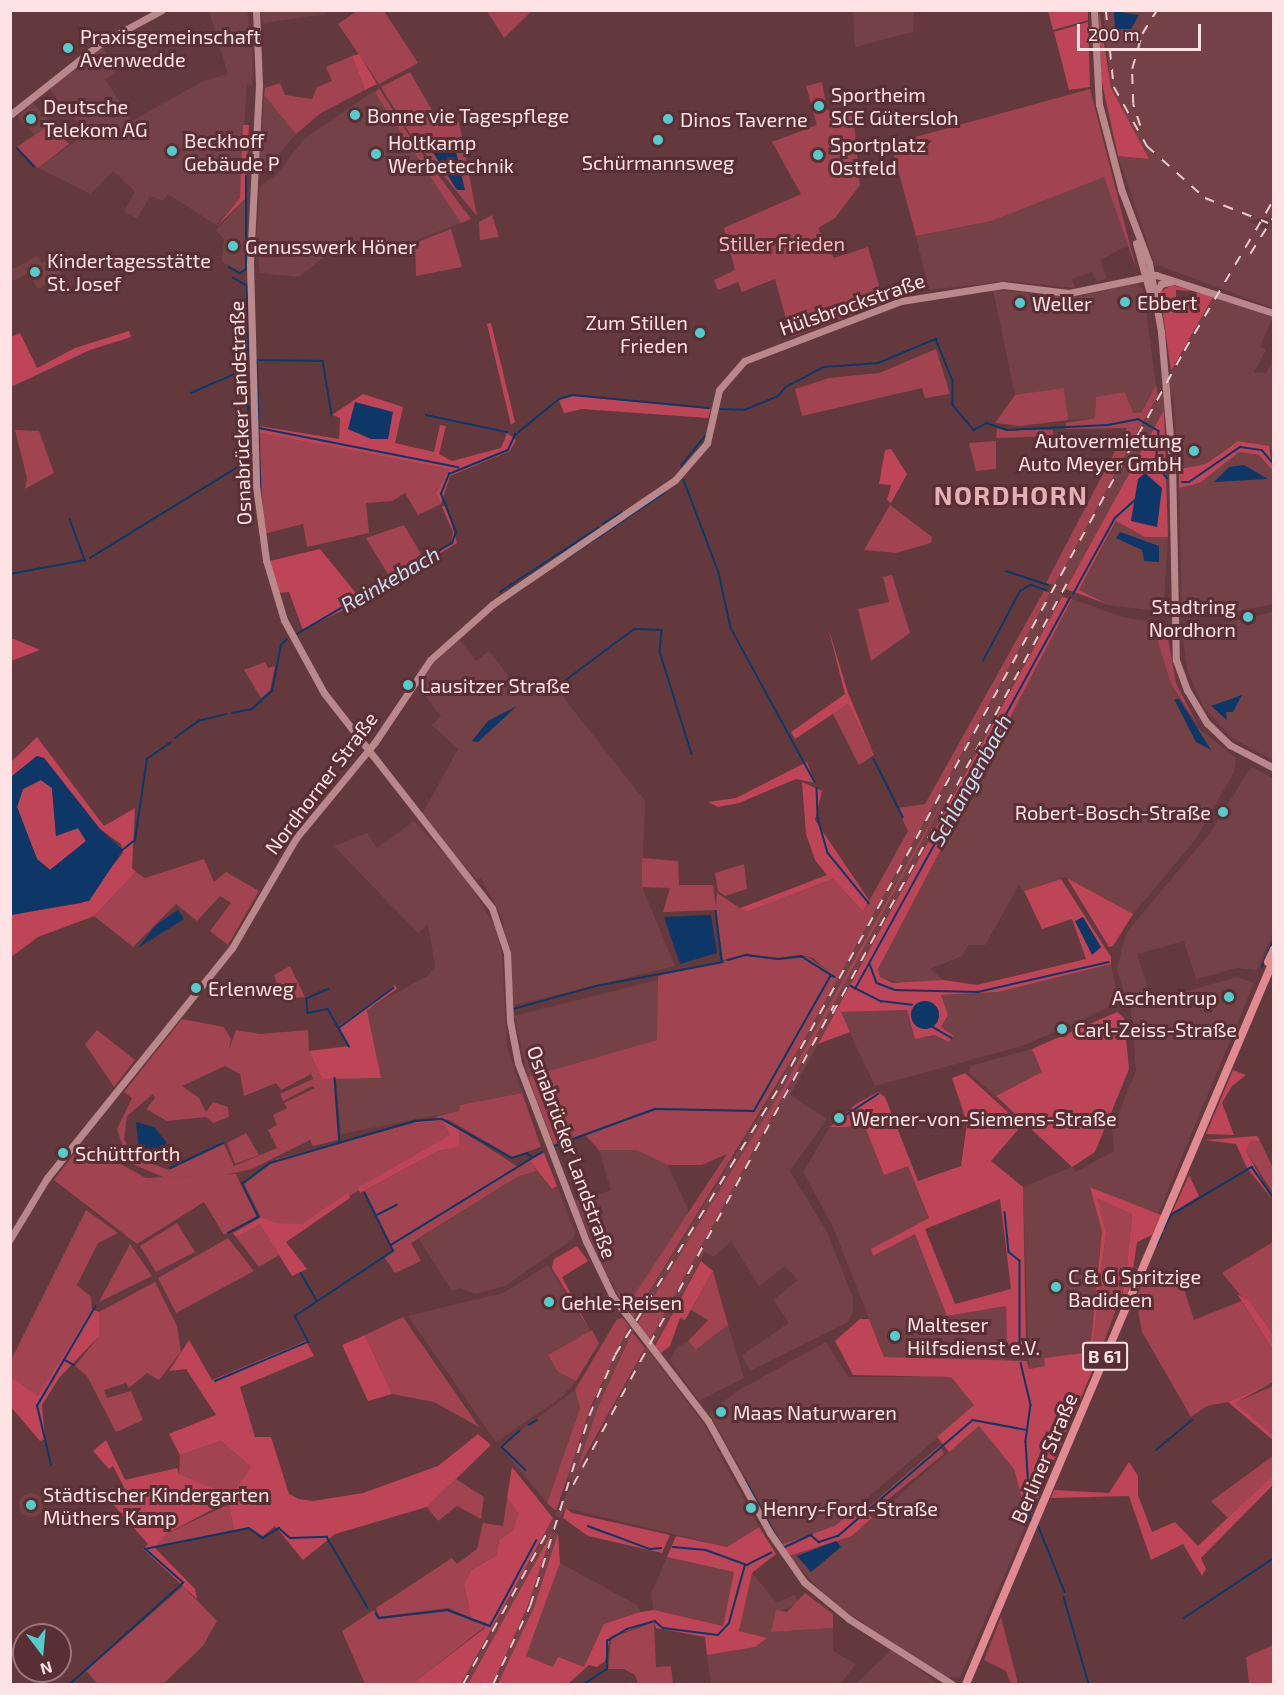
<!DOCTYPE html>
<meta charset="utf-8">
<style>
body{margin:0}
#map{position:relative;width:1284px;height:1695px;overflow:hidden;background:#64393d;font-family:"Exo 2",sans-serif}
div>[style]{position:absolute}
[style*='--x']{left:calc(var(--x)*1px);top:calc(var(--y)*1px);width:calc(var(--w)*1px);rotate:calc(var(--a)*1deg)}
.built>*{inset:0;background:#744146}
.round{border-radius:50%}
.green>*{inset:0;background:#a14350}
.forest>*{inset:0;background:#be4457}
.water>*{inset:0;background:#0d3766}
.stream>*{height:1.5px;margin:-0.75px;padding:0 0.75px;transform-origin:0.75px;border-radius:0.75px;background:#0d3766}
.secondary>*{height:7px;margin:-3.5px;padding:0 3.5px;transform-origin:3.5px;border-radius:3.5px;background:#ba888b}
.primary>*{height:8px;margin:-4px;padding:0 4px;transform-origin:4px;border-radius:4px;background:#e18a92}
.rail>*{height:1.5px;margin-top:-0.75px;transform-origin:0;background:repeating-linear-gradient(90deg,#e8c9cc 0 10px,transparent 0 20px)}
.dots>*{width:16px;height:16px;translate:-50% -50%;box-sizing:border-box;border:3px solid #592f33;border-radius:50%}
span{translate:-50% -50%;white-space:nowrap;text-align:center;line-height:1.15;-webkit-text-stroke:6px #592f33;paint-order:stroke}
.shield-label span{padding:2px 4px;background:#592f33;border:2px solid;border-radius:4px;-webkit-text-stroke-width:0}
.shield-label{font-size:18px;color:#fee2e4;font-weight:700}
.poi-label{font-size:20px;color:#fee2e4}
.left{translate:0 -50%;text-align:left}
.right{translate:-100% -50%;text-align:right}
.park-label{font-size:20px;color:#f7b7bb}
.street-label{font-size:20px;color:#fee2e4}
.water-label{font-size:21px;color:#c9dbf2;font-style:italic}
.district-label{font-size:26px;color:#e4b0b3;font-weight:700;letter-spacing:1.5px}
.frame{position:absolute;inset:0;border:12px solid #fee2e4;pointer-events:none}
.north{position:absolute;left:12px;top:1623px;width:60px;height:60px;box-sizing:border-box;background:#592f33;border:2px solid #9b777a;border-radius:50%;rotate:164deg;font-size:16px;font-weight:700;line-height:24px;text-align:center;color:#fee2e4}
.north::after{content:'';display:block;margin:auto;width:21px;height:27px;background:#52cdcc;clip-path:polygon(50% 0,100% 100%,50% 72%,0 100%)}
.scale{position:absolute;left:1077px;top:24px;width:124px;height:27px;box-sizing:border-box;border:3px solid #fee2e4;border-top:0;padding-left:8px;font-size:18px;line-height:21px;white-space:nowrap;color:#fee2e4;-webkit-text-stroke:4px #592f33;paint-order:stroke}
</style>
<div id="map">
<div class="built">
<div style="clip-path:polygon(209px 11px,247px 11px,253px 56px,252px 85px,247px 83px,240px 198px,216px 225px,168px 194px,163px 201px,150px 196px,137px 218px,124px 212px,135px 191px,113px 171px,91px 194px,38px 168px,87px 133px,49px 89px,102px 46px,116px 73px,105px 79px,132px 121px,203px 81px,228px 74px)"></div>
<div style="clip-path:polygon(261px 11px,325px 11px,327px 14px,263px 23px)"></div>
<div style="clip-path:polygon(853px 11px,914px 11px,913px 32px,855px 47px)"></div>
<div style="clip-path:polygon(1103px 11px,1273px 11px,1273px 217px,1247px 220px,1266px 231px,1273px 220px,1273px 308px,1155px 264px,1118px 156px,1148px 159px,1111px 88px)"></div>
<div style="clip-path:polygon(374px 91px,461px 223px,414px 241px,365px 243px,330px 252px,299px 277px,260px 273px,256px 240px,260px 186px,277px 174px,304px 139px)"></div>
<div style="clip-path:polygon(264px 95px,296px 134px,263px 173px,259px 170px)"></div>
<div style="clip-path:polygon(33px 103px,51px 124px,36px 137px,18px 117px)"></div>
<div style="clip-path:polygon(1104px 176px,1128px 245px,1100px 260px,1107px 278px,1097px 282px,1092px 272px,1072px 279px,1075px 288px,1007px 281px,929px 290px,916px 236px,991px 221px)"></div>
<div style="clip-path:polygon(245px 199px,245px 269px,240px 272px,222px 262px,224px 239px,216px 230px)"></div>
<div style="clip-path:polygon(37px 256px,42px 263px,52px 258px,62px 276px,38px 289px,29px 273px,13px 281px,11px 270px)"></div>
<div style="clip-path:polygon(1135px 283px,1143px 289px,1156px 385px,1143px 412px,1133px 413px,1125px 393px,1095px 418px,1068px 420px,1064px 389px,1015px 395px,993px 290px,1077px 297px)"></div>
<div style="clip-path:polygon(evenodd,1213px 297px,1273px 317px,1260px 346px,1266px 350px,1254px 372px,1266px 373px,1273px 361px,1273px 451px,1247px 441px,1231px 445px,1206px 464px,1179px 469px,1173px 394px,790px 1095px,827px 1119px,790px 1171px,827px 1232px,853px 1298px,853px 1312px,848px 1322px,750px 1371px,742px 1355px,789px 1323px,774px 1300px,798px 1280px,785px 1266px,759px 1286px,731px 1241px,714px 1257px,705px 1252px,650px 1353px,703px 1423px,759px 1527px,727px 1547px,566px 1508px,560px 1518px,555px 1514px,573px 1482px,566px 1479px,579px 1440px,621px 1339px,779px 1083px,1213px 297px,937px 810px,586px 1458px,577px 1468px,626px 1343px,784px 1086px,937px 810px)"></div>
<div style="clip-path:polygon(1239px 452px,1259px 455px,1273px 471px,1273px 604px,1208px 617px,1182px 616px,1179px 488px,1200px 483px)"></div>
<div style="clip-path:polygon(1117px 521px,1145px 537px,1168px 537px,1163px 612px,1109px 605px,1079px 591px)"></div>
<div style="clip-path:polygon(1072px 599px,1122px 617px,1159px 623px,1155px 632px,1171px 684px,1195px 726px,1236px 758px,1234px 772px,1195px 840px,1133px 914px,1065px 877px,1024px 891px,1019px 885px,985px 945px,968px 945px,962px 956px,930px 969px,943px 980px,906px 985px,880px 977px,878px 968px)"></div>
<div style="clip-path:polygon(1273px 612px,1273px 760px,1232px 738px,1203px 706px,1188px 672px,1181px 627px,1208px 627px)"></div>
<div style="clip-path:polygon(457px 637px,476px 661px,489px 651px,524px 696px,555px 687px,645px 801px,642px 887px,675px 966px,514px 1005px,503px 919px,481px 878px,477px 880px,421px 816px,458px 749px,432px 725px,441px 716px,416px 684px)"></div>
<div style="clip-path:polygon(1251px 767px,1273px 778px,1273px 932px,1257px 970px,1237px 968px,1196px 979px,1184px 941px,1137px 954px,1149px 992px,1125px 996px,1117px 969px,1126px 933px,1210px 833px)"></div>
<div style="clip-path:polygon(414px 821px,466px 878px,495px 927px,502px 955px,507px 1047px,522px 1093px,460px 1105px,459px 1111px,341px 1134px,336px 1077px,381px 1078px,367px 1009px,429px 975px,435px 966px,428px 924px,418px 933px,334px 846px,367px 833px,377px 848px)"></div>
<div style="clip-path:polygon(1111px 964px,1119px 1003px,1025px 1045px,875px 1086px,840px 1012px,907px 1010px,910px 1025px,949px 1042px,954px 1036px,941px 1027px,948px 1015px,941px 995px,998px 992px)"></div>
<div style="clip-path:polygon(1237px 977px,1254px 983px,1158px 1214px,1091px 1187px,1102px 1231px,1090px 1352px,1045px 1358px,1045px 1366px,1029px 1369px,1023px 1187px,1072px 1167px,1076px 1172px,1114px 1151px,1112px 1129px,1136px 1071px,1131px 1007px)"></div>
<div style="clip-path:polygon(658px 980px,657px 1040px,528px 1077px,514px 1016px)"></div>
<div style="clip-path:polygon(1032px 1049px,1043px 1072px,996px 1096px,969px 1073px,970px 1066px)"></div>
<div style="clip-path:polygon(862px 1119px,884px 1174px,908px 1166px,929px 1219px,872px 1249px,874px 1256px,915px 1233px,947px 1316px,1006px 1306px,1007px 1361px,884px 1357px,834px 1229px,803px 1172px,830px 1127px)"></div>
<div style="clip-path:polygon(599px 1150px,636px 1150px,668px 1165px,689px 1212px,628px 1304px,603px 1270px,573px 1199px,582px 1201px,611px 1190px)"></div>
<div style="clip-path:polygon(537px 1171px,552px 1189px,557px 1186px,575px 1233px,573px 1239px,505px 1286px,475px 1294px,460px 1288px,452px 1291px,419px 1239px,519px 1176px)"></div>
<div style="clip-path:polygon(548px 1265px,590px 1331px,548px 1355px,558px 1372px,576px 1381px,562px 1397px,496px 1442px,408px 1316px,503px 1293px)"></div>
<div style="clip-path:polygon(728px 1325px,744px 1378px,699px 1401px,670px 1360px,677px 1347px,688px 1341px,697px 1350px)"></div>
<div style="clip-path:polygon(826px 1342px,848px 1377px,951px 1377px,975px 1405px,835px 1526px,783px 1544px,709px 1413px,739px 1390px)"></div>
<div style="clip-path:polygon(575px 1390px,580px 1408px,547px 1503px,500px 1446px)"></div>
<div style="clip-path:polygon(979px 1426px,1014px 1469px,1028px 1521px,960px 1677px,944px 1677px,829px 1600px,789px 1556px,852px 1536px)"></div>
<div class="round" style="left:19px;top:1493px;width:24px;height:24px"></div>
<div style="clip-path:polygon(553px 1518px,557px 1522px,552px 1531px,558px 1533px,534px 1607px,502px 1679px,491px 1684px,528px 1605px,550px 1535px,468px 1684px,461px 1684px)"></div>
<div style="clip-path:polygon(667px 1557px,735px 1572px,723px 1626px,654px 1612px,651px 1594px)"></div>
<div style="clip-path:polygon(560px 1563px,637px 1605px,640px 1612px,604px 1624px,585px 1667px,553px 1667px,526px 1656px)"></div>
<div style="clip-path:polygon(752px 1573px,777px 1603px,794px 1595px,800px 1602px,777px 1613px,771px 1632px,833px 1628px,833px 1651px,856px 1664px,840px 1684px,711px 1684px,707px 1655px,755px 1647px,766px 1638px,739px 1631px)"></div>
<div style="clip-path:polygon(891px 1650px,910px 1663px,938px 1684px,856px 1684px)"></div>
</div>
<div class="green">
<div style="clip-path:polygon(357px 11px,384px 11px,418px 63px,379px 84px,338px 24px)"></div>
<div style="clip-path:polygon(487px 11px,487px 10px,532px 11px,504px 38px)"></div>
<div style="clip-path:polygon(352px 56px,365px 90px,321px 113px,296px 134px,264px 95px,265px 88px,280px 83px,285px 95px,312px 99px,317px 87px,332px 81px,326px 67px)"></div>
<div style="clip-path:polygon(410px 72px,441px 126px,459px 122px,477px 216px,414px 140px,381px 87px)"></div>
<div style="clip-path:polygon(822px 82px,827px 110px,853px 113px,860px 185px,835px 218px,818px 228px,834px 258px,868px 247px,884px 303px,791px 337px,775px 279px,742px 292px,738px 282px,718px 290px,714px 280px,735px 270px,724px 228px,801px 194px,772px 142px,817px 125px,806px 86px)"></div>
<div style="clip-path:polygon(379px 88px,412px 140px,471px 219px,461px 223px,375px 93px)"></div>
<div style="clip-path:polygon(1090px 89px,1136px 268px,1104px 177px,991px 221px,916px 236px,894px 155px,897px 142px)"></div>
<div style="clip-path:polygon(51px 124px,69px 144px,38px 168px,17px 147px)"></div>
<div style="clip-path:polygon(492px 215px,499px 237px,480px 240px,479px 222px)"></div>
<div style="clip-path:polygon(451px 229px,462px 267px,416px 276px,415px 243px)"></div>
<div style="clip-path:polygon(936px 349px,950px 394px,925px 398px,922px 388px,802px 416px,795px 389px,829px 378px,879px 373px)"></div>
<div style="clip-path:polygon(1156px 385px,1158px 395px,1071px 555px,1054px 585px,1046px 583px,1127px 428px,1066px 429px,1066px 423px,1095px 418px,1096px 397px,1125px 392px,1133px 413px,1142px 412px)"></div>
<div style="clip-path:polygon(1064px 388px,1068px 420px,1021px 426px,995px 423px,1015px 395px)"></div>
<div style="clip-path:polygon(997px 429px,1053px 430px,1053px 436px,996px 438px)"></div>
<div style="clip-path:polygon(15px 430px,39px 431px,54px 473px,25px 489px,27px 478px)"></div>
<div style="clip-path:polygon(259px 433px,451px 469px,436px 491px,441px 504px,418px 515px,405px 493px,392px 501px,366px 503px,369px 533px,307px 547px,303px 524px,264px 534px)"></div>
<div style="clip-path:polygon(996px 441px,996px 469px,976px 471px,969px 443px)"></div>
<div style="clip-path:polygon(890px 505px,932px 537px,931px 543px,896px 553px,864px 550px)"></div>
<div style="clip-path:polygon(404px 525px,424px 559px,391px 579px,366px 538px)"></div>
<div style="clip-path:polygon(892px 575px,910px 633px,871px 661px,858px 609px,889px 602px,883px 577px)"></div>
<div style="clip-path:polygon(1044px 591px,1050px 593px,802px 1043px,633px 1318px,613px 1286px,628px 1304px,727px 1154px,702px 1165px,668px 1165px,636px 1150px,599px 1150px,585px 1135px,655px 1110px,751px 1110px,655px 1108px,554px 1145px,528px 1077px,657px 1040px,658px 976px,747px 956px,778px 960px,808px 957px,828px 971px,813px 958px,801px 955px,778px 958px,746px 954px,723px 960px,716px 910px,663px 912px,670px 888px,642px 887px,642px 858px,678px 861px,679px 885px,713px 885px,716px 907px,717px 893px,746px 912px,833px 879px,863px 912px,908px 831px,897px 808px,925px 804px)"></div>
<div style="clip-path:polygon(1159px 623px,1166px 627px,1176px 683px,1198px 726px,1171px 684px,1155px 632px)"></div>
<div style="clip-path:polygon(265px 662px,268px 668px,275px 666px,270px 690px,261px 698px,244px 670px)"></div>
<div style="clip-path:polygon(848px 704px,874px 755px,859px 765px,833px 714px)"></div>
<div style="clip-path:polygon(948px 790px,928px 830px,650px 1340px,637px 1324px,784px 1086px)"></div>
<div style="clip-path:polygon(204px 859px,214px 882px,226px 872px,259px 891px,228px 945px,210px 931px,231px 903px,220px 896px,197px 921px,176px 904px,133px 947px,94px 916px,136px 872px,145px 878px)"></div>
<div style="clip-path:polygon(744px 864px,747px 889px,725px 896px,718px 891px,715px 873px)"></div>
<div style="clip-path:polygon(290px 966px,305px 997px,282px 999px,274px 975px)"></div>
<div style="clip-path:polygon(evenodd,182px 1019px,224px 1027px,231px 1039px,229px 1050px,236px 1030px,260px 1034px,308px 1030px,309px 1051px,322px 1079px,334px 1077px,338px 1140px,313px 1146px,310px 1140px,252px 1169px,221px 1176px,163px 1177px,128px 1162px,117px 1129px,132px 1098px,124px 1092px,182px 1019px,225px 1066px,240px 1074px,244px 1096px,276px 1083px,281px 1090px,311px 1074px,313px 1079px,280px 1094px,283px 1101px,312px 1086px,315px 1088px,284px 1103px,287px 1108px,273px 1115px,277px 1125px,268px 1130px,277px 1148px,234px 1166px,224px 1144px,169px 1170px,133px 1157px,124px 1139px,127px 1116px,153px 1094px,155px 1098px,146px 1109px,167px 1121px,206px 1117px,213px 1123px,229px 1117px,228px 1107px,213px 1102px,206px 1112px,199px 1098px,182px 1086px,225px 1066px)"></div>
<div style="clip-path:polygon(97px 1030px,135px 1060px,114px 1087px,85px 1044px)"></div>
<div style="clip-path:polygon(522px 1093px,541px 1147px,512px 1157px,449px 1120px,434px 1117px,459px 1111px,460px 1105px)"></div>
<div style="clip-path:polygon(442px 1121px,450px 1135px,446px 1139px,302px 1224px,276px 1224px,261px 1217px,244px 1184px,277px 1159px,410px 1124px)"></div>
<div style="clip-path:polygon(459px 1129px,518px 1167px,529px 1160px,537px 1171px,519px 1176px,411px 1243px,421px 1261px,395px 1273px,385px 1258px,393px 1250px,364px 1191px,438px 1151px,458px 1147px)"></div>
<div style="clip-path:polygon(246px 1133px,259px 1155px,235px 1164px,227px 1143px)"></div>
<div style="clip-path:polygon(1260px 1141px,1273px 1168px,1273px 1193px,1246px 1151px,1250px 1142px)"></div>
<div style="clip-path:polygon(82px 1143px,146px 1178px,236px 1174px,257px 1216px,224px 1235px,204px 1202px,137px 1244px,54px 1180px)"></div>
<div style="clip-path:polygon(1096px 1197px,1132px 1213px,1126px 1276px,1110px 1277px,1126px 1282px,1100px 1353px,1092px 1352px,1106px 1232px)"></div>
<div style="clip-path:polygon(86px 1210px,118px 1233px,98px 1243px,77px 1285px,91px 1297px,92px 1309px,38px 1397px,11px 1377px,11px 1360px)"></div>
<div style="clip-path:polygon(177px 1223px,195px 1252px,156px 1272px,140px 1246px)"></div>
<div style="clip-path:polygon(260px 1223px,279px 1255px,259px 1267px,236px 1237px)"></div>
<div style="clip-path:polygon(228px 1238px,254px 1271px,176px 1313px,158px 1278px)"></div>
<div style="clip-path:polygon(1273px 1242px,1273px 1335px,1222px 1273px)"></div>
<div style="clip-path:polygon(130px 1244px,152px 1276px,99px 1302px)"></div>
<div style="clip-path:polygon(713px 1271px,728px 1325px,696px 1350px,688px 1341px,708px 1320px,691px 1310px)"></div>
<div style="clip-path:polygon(1144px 1279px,1181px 1280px,1194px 1320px,1241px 1301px,1273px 1350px,1273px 1382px,1228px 1402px,1207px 1406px,1191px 1417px,1142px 1332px,1136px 1299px)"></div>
<div style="clip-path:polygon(155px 1282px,177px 1326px,181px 1352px,159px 1380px,147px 1373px,129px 1388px,126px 1383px,104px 1390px,107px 1398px,131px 1391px,143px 1420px,116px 1432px,87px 1376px,75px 1366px,99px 1336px,99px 1312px)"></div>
<div style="clip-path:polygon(403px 1317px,479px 1427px,434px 1402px,392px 1394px,365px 1335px)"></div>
<div style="clip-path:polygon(623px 1318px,629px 1326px,591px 1406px,556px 1511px,547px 1503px,580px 1408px,575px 1390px,617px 1319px)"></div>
<div style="clip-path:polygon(592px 1330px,599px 1343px,576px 1381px,558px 1372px,548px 1355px)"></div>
<div style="clip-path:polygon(632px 1332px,645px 1348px,576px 1472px,597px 1409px)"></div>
<div style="clip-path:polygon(1273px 1386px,1273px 1435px,1234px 1403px)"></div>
<div style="clip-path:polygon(221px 1441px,251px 1467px,233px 1493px,211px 1490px,179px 1474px,180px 1455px)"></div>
<div style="clip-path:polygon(940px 1445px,944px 1454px,870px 1514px,866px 1509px)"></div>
<div style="clip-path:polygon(1273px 1456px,1273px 1475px,1228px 1518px,1211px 1501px)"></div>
<div style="clip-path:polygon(456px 1479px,484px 1497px,481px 1519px,457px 1506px,438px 1521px,427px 1507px)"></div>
<div style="clip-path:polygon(507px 1498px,518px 1514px,513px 1530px,499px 1540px,496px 1556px,471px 1570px,464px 1585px,471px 1618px,448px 1608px,379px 1617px,376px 1608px,452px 1558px,457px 1564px,477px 1549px,483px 1523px,503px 1526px)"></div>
<div style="clip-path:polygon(229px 1504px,234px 1530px,155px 1547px,166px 1534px)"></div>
<div style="clip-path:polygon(183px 1586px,217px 1621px,203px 1646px,163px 1684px,98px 1684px,86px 1671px)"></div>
<div style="clip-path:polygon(805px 1593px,833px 1614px,833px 1628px,771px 1632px,776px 1610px,787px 1612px)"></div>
<div style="clip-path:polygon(374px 1610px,379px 1619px,447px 1611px,486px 1626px,412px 1684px,365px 1684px,342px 1631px)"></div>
<div style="clip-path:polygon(1001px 1617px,1018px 1684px,1011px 1684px,1006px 1671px,984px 1660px)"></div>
<div style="clip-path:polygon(654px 1622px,656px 1667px,671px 1666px,673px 1684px,638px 1684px,635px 1675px,624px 1669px,608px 1669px,611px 1638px)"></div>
<div style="clip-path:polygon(1273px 1645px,1273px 1684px,1249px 1684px,1246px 1657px)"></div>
</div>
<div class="forest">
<div style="clip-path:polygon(1048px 11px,1088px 11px,1088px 20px,1053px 30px)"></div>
<div style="clip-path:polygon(1099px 11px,1111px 88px,1149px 159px,1118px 156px,1101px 78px)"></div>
<div style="clip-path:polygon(1088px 22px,1090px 87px,1069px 90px,1054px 32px)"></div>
<div style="clip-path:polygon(359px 54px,377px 84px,365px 90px,352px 56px)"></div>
<div style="clip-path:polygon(243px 125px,249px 125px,245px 199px,217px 226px,240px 198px)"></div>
<div style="clip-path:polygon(1172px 285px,1195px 291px,1176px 290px,1176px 304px,1190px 305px,1197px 292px,1213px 297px,1171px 371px,1160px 292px)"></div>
<div style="clip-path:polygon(491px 323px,515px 422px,511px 425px,487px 324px)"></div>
<div style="clip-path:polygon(129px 331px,131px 337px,90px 350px,11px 387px,11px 337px,20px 333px,37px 368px,75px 348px)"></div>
<div style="clip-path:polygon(363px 394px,403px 407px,395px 443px,434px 452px,440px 425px,446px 426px,439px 454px,452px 461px,501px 448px,507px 433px,516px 440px,510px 451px,450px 476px,441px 504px,436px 492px,450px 469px,259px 433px,259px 426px,339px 439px,340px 418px,332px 415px)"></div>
<div style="clip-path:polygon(573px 396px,711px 409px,708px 418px,582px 409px,564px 413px,559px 400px)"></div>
<div style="clip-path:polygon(1164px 410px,1168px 537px,1145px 537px,1116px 521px,1079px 590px,1109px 605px,1066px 589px)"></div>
<div style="clip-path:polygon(1238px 441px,1269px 446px,1273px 471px,1259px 455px,1239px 452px,1200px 483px,1179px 488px,1179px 469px,1206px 464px)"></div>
<div style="clip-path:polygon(891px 449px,907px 474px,891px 503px,887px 500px,891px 485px,879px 484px,885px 450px)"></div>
<div style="clip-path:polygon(446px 505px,457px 543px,361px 601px,303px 630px,289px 592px,278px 593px,270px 561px,320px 549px,360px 598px,451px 543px,453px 532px,442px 507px)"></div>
<div style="clip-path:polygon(1062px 597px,1072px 599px,878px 969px,880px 977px,893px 983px,943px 980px,977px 985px,1086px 959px,1072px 919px,1042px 929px,1024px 891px,1061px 879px,1111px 957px,1111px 964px,998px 992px,941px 995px,948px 1015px,941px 1027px,954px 1036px,949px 1042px,934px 1035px,915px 1039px,907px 1010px,841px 1012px,850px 1032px,818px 1044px)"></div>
<div style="clip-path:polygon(828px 627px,848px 693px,874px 755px,848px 704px,795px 739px,791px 732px,845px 694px)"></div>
<div style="clip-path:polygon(11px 639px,14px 639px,40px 650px,11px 661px)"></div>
<div style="clip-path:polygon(37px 737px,104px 826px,135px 808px,132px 868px,136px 872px,94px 916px,38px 937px,11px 957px,11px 915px,82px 903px,123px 853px,121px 844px,100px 829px,44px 758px,37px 756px,11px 777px,11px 762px)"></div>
<div style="clip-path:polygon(807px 762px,815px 783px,796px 779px,739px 803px,718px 807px,708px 802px,736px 798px)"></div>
<div style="clip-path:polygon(41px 780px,52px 788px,56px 836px,78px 828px,86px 841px,50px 870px,37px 859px,17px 807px,23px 789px)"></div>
<div style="clip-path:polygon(802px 782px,822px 791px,815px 820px,869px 900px,863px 912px,833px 879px,746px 912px,740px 908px,827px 875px,815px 860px,806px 834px)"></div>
<div style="clip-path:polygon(1067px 878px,1133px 914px,1113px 946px,1109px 947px)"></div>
<div style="clip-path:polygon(395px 985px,397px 989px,367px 1010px,381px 1078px,322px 1079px,309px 1051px,349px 1046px,339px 1026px)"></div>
<div style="clip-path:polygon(1117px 1012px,1124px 1018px,1129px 1069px,1095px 1152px,1072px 1167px,996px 1096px,1042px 1072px,1032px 1049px)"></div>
<div style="clip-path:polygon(1233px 1070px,1246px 1075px,1232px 1086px,1222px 1103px,1234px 1135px,1206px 1134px)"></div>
<div style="clip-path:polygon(evenodd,965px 1073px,1022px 1125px,991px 1161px,1023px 1187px,1026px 1345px,1007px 1345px,1006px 1306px,947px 1316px,915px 1234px,873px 1256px,871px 1249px,929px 1218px,908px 1166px,884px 1175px,862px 1119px,848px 1127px,830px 1127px,856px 1104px,878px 1092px,885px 1097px,918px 1181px,961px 1166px,967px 1123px,952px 1078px,965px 1073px,1000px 1199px,1011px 1289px,955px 1304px,925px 1229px,1000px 1199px)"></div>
<div style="clip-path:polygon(422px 1120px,442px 1120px,459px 1129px,459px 1147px,438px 1151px,360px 1193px,358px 1188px,450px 1135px,442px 1121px,410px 1124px)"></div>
<div style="clip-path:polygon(1257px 1136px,1260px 1141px,1250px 1142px,1246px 1151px,1273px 1200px,1247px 1168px,1236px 1144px,1204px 1140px)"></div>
<div style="clip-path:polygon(544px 1153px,557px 1186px,552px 1189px,529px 1160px)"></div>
<div style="clip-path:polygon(1189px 1175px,1199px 1196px,1172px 1213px)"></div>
<div style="clip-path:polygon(1090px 1187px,1161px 1215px,1152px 1235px,1137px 1242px,1131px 1283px,1126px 1297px,1122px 1296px,1125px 1282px,1109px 1281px,1110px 1276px,1126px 1276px,1132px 1214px,1097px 1198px,1106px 1232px,1092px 1352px,1100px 1353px,1028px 1521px,1014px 1469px,979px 1426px,949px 1452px,937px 1437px,974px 1405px,951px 1377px,853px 1375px,835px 1341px,860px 1319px,869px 1319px,884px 1357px,1027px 1361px,1029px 1369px,1045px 1366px,1044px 1358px,1090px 1352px,1102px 1231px)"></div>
<div style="clip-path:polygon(348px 1193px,350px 1198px,286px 1242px,307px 1269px,292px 1276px,260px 1224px,236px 1237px,233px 1233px,261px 1217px,276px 1223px,302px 1224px)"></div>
<div style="clip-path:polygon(577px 1246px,588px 1261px,562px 1277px,590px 1331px,552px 1268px,554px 1259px)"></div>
<div style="clip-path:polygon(701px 1261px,713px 1271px,685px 1320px,680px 1318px,670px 1346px,661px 1353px,655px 1346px)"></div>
<div style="clip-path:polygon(1237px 1294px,1249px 1301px,1273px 1335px,1273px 1350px)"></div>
<div style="clip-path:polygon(92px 1309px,99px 1312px,99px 1336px,59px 1378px,42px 1405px,45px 1439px,40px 1441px,11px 1407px,11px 1377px,38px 1396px)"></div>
<div style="clip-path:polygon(365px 1335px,392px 1394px,368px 1401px,342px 1345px)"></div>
<div style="clip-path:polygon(189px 1340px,212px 1380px,306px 1341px,314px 1356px,240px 1387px,255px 1437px,271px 1437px,289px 1494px,299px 1499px,313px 1501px,363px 1493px,438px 1466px,478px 1434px,491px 1445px,427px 1507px,335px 1534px,303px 1560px,275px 1526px,263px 1536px,249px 1527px,234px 1530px,229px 1504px,222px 1504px,223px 1492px,233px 1493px,251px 1467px,221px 1441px,180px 1455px,169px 1434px,216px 1415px,186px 1369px,169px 1371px)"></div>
<div style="clip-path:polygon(1273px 1382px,1235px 1403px,1273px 1435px,1273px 1440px,1228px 1402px)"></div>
<div style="clip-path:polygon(106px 1440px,125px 1480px,177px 1468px,179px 1474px,220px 1491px,219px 1506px,166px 1534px,155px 1548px,195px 1589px,197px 1599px,143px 1549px,148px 1544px,111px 1502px,127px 1493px,113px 1466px,109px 1469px,93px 1451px)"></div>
<div style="clip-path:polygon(1129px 1462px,1138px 1476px,1138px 1495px,1152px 1532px,1175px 1522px,1198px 1546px,1273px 1475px,1273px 1485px,1201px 1558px,1206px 1569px,1202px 1576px,1183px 1544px,1151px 1560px,1129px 1496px,1051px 1498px,1054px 1490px,1109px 1493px)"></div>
<div style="clip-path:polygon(512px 1467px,553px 1518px,461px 1684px,412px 1684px,485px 1628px,486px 1623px,471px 1618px,464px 1585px,471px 1570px,496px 1556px,499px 1540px,513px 1530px,518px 1514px,507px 1498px)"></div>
<div style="clip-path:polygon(861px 1504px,872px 1518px,852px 1536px,789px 1556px,783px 1544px,835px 1526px)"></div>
<div style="clip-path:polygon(566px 1508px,572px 1513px,670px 1535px,662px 1553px,588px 1536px,563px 1518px)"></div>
<div style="clip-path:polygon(759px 1527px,776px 1554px,752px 1573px,739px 1631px,767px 1638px,755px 1647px,707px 1655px,705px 1637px,656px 1628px,654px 1621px,610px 1637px,605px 1661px,597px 1667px,589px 1665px,568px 1684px,498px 1684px,534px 1607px,558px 1533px,560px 1563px,526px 1656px,553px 1667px,558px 1657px,584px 1667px,604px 1624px,640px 1612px,654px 1610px,723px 1626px,734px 1572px,667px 1557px,676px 1536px,727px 1547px)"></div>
<div style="clip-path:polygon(552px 1532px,528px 1605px,496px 1676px,491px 1684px,468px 1684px)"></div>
</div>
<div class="water">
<div style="clip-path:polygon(1114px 11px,1139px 15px,1131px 29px,1115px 29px)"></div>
<div style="clip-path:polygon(436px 139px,454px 143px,465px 190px,457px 190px,432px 151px)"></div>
<div style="clip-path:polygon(355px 402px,393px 412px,388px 439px,371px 439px,348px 429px)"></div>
<div style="clip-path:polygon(1244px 465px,1268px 479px,1214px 482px,1229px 467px)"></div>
<div style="clip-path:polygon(1145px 473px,1162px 488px,1157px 527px,1131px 521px,1138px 479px)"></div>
<div style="clip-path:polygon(1120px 532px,1159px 546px,1159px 562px,1144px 561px,1142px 550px,1116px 538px)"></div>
<div style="clip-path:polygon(1242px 695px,1233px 712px,1226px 712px,1227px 720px,1211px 706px)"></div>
<div style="clip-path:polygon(1174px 699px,1179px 699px,1211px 750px,1196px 742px)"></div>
<div style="clip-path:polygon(517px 706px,478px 742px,472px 741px,488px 721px)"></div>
<div style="clip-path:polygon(evenodd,37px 756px,44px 758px,100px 829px,123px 850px,89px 901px,11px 915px,11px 777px,37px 756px,41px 780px,52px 788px,56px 836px,78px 828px,86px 841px,50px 870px,37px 859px,17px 807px,23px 789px,41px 780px)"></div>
<div style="clip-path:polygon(178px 910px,184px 919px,138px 948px,156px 925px)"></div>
<div style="clip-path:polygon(711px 915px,717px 953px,680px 964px,664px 917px)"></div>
<div style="clip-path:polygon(1083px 917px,1101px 947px,1092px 955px,1075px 921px)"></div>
<div class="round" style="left:911px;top:1001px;width:28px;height:28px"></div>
<div style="clip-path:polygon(136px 1122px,154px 1127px,166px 1142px,166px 1148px,152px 1155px,139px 1152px)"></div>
<div style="clip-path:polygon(836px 1541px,841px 1547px,811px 1572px,797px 1556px)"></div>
</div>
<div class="stream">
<div style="--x:17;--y:148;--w:25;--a:47"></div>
<div style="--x:229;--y:267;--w:13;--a:29"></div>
<div style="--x:240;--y:273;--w:7;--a:-34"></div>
<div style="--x:246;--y:269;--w:93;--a:-90"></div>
<div style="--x:248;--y:374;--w:121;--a:88.6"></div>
<div style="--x:191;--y:393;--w:62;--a:-23.7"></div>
<div style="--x:248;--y:368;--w:82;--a:-90.7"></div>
<div style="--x:247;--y:286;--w:16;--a:-150"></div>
<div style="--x:720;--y:409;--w:24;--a:2"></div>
<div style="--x:744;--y:410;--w:35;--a:-22"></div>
<div style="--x:777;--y:397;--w:13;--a:-48"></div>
<div style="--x:786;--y:387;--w:43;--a:-27.8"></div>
<div style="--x:824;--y:367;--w:54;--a:-4.2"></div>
<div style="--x:878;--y:363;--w:63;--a:-22.5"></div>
<div style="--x:936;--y:339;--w:45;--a:68"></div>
<div style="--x:953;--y:381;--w:24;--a:90"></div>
<div style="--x:953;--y:405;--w:33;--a:50"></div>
<div style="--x:974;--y:430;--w:15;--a:-28"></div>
<div style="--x:987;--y:423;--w:21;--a:19"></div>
<div style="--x:1007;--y:430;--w:101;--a:-2.8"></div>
<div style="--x:1108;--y:425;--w:31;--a:-11"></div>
<div style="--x:1138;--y:419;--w:24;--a:30"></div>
<div style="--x:1159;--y:431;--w:33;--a:95"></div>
<div style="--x:1156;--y:464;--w:18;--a:52"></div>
<div style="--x:426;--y:415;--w:83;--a:11.9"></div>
<div style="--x:259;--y:428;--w:203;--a:11.1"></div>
<div style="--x:681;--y:466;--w:38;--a:-51"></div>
<div style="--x:684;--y:480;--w:99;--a:69.4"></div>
<div style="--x:719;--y:573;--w:56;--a:77.7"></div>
<div style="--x:731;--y:628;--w:175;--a:61.4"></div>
<div style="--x:1182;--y:482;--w:7;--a:0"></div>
<div style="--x:1189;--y:482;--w:62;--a:-34.5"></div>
<div style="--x:1240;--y:447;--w:22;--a:8"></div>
<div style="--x:1262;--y:450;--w:18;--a:49"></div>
<div style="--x:260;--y:487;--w:127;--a:-91.4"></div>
<div style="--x:257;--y:360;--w:66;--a:0.9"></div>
<div style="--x:323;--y:361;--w:55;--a:80.5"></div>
<div style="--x:70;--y:519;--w:44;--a:69.9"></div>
<div style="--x:603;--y:524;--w:22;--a:-32"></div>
<div style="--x:90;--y:558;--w:187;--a:-31.6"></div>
<div style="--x:567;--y:558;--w:117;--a:-33.8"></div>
<div style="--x:1006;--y:571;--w:44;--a:18.4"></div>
<div style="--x:10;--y:574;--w:76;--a:-10.6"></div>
<div style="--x:500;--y:592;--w:117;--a:-33.1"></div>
<div style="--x:1073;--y:594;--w:87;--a:-61.1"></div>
<div style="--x:1115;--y:518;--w:30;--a:-42"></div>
<div style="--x:297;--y:634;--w:180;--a:-30.4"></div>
<div style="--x:452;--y:543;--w:12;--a:-70"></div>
<div style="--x:456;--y:532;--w:41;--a:-111.5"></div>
<div style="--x:441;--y:494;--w:22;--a:-68"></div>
<div style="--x:449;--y:474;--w:64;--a:-22.1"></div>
<div style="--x:508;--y:450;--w:17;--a:-65"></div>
<div style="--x:515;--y:435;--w:57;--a:-39.3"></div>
<div style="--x:559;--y:399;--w:15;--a:-16"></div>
<div style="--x:573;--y:395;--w:136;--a:5.5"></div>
<div style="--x:983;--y:661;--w:79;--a:-62.1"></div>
<div style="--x:1020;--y:591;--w:13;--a:-29"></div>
<div style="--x:1031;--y:585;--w:16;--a:18"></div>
<div style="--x:559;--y:685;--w:94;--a:-36.7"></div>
<div style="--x:634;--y:629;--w:28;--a:2"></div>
<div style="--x:662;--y:630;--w:22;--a:95"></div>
<div style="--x:660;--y:652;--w:107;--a:72.6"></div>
<div style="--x:232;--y:713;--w:20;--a:-11"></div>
<div style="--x:252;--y:709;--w:27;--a:-42"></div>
<div style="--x:272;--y:691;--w:47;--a:-78.9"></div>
<div style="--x:281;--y:645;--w:8;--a:-45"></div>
<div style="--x:175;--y:738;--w:29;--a:-36"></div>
<div style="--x:198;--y:721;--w:29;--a:-14"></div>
<div style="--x:874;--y:759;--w:65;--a:63.4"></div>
<div style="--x:817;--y:788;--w:30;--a:88"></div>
<div style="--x:818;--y:818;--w:36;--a:74"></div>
<div style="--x:828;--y:853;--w:65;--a:50.6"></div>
<div style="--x:121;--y:851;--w:18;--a:-38"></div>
<div style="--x:135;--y:840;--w:82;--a:-81.6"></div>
<div style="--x:147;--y:759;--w:29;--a:-35"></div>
<div style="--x:716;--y:911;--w:50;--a:83.2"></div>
<div style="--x:728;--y:960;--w:19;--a:-16"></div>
<div style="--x:746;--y:955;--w:32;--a:7"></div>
<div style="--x:778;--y:959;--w:23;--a:-7"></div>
<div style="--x:801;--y:956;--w:36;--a:32"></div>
<div style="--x:870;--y:964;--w:20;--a:70"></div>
<div style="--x:877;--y:983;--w:19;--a:21"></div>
<div style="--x:895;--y:990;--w:83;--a:1.4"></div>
<div style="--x:978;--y:992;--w:134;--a:-12.9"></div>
<div style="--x:1262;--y:967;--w:30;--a:-67"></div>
<div style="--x:851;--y:986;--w:34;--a:27"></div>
<div style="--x:881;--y:1001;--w:31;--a:7"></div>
<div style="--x:329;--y:989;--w:24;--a:156"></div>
<div style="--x:307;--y:999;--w:14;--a:86"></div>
<div style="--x:308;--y:1013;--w:20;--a:-11"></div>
<div style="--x:328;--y:1009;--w:43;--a:60.4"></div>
<div style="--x:855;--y:989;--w:446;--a:-61.2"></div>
<div style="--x:513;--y:1009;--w:86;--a:-15.5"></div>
<div style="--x:596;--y:986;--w:129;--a:-10.7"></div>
<div style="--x:931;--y:1026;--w:24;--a:30"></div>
<div style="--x:340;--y:1027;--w:66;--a:-36.3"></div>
<div style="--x:335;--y:1078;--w:65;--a:85.6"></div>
<div style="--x:837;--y:1121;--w:49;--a:-33.4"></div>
<div style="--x:554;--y:1146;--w:108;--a:-20.1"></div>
<div style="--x:655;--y:1109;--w:99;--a:1.2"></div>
<div style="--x:754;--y:1111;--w:156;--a:-60.5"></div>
<div style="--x:831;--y:975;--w:4;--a:27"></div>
<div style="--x:170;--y:1168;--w:59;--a:-25.3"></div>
<div style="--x:1005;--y:1212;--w:40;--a:84.3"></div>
<div style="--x:1009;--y:1252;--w:14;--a:39"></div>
<div style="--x:1020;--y:1261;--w:91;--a:90"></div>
<div style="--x:377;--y:1215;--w:22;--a:-27"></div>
<div style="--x:1164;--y:1229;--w:16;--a:-63"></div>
<div style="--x:1171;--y:1215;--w:94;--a:-30.7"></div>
<div style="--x:1252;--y:1167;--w:38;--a:55"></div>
<div style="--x:228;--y:1233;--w:34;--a:-28"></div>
<div style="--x:258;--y:1217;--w:37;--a:-116"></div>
<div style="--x:242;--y:1184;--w:35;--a:-37"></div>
<div style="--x:270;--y:1163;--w:151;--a:-16.2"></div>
<div style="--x:415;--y:1121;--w:27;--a:-4"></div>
<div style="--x:442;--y:1119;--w:80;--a:29.1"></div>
<div style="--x:512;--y:1158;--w:16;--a:-18"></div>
<div style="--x:527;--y:1153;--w:6;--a:39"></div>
<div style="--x:391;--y:1245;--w:177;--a:-31.6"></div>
<div style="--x:1157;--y:1246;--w:13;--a:-67"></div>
<div style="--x:301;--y:1273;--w:32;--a:60"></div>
<div style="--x:65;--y:1360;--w:10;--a:29"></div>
<div style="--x:1021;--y:1363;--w:43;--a:76.6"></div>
<div style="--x:1031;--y:1405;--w:37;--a:98"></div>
<div style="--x:1026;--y:1442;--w:80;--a:86.4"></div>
<div style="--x:215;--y:1381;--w:101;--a:-22.8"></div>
<div style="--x:308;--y:1342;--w:29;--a:-117"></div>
<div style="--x:295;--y:1316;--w:118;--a:-33.6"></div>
<div style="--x:393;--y:1251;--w:64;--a:-116.2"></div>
<div style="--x:529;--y:1425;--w:9;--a:-32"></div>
<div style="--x:520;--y:1431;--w:24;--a:138"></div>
<div style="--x:502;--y:1447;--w:33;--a:44"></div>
<div style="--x:1156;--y:1450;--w:47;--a:-39.8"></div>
<div style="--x:51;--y:1465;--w:61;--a:-103.3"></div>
<div style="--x:37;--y:1406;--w:115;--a:-59.6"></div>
<div style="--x:746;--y:1481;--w:60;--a:61.3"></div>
<div style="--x:588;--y:1526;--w:66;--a:20.4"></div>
<div style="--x:650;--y:1549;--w:11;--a:-5"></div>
<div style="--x:1039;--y:1527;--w:70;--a:68.2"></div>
<div style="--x:673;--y:1547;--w:33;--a:5"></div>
<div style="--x:706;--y:1550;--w:44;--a:20.1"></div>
<div style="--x:747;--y:1565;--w:27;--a:-27"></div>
<div style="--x:785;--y:1547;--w:29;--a:-25"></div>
<div style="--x:811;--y:1535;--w:11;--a:41"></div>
<div style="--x:819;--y:1542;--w:20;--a:-18"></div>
<div style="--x:838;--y:1536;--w:178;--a:-40.7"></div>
<div style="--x:973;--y:1420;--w:55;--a:10.5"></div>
<div style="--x:145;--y:1549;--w:106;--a:-11.4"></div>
<div style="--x:249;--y:1528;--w:17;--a:36"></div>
<div style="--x:263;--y:1538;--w:19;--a:-32"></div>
<div style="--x:279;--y:1528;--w:15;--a:42"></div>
<div style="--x:290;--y:1538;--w:37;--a:-2"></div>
<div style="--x:327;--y:1537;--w:82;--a:60"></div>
<div style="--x:1064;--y:1597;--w:91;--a:74"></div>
<div style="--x:376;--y:1613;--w:6;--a:59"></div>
<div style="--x:379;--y:1618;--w:69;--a:-6.6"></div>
<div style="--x:448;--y:1610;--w:45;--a:20.9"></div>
<div style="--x:490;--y:1626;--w:97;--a:-61.6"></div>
<div style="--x:1184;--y:1618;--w:108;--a:-33.7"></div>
<div style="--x:70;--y:1684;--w:152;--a:-41.8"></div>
<div style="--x:183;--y:1583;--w:51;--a:-138.2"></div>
<div style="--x:584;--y:1684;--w:27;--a:-33"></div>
<div style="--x:607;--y:1669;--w:28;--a:-90"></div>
<div style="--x:607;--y:1641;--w:23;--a:-31"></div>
<div style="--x:627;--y:1629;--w:29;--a:-16"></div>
<div style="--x:655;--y:1621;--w:11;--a:41"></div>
<div style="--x:663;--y:1628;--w:55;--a:7.3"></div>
<div style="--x:718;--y:1635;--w:16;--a:-47"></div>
<div style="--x:729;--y:1623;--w:60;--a:-74.6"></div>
</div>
<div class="secondary">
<div style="--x:256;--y:10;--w:75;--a:87.7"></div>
<div style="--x:259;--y:85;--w:180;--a:92.9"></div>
<div style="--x:250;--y:265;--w:221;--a:88.4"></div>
<div style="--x:256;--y:486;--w:75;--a:82.3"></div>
<div style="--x:266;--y:560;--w:63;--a:73.3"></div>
<div style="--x:284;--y:620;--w:83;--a:61.3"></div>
<div style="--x:324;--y:693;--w:273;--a:52"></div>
<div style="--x:492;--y:908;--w:47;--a:71.6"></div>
<div style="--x:507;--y:953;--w:68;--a:87.5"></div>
<div style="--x:510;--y:1021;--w:43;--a:79.2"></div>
<div style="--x:518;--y:1063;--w:191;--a:69.1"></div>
<div style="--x:586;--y:1241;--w:62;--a:64.3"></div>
<div style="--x:613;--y:1297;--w:156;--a:52.5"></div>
<div style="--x:708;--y:1421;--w:128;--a:61"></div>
<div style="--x:770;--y:1533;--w:60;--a:55.2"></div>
<div style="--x:804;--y:1582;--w:58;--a:39.4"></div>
<div style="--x:849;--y:1619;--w:122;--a:32.3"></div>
<div style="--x:1094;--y:10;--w:94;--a:87"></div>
<div style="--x:1099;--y:104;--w:91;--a:75.4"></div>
<div style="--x:10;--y:115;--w:116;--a:-38.4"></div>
<div style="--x:101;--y:43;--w:69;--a:-28.4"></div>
<div style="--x:1121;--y:189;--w:79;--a:69.3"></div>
<div style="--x:1149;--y:263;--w:70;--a:80.1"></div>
<div style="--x:1161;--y:332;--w:128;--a:85.1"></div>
<div style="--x:1172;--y:460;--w:200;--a:88.9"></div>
<div style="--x:1176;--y:660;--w:32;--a:70"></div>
<div style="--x:1187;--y:690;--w:39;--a:59"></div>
<div style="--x:1207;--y:723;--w:32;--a:44"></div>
<div style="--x:1230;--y:745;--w:50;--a:27.6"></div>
<div style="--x:1136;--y:243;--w:52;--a:74.4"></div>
<div style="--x:1155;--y:293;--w:11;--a:-56"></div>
<div style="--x:1161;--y:284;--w:12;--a:-14"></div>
<div style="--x:10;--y:1239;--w:71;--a:-58.8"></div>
<div style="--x:47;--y:1178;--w:295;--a:-51.2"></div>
<div style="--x:232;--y:948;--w:127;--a:-59.8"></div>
<div style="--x:296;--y:838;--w:124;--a:-50.5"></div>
<div style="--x:375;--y:742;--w:99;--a:-56.1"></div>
<div style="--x:430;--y:660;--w:84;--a:-41.6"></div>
<div style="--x:493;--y:604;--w:220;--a:-34.3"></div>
<div style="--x:675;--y:480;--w:49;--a:-49.1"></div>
<div style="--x:707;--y:443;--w:54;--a:-77.2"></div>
<div style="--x:719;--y:390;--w:38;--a:-49"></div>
<div style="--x:744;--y:361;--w:168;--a:-20.9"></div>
<div style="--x:901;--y:301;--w:103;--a:-8.9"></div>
<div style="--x:1003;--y:285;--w:66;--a:6.9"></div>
<div style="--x:1069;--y:293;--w:89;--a:-11.7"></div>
<div style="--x:1156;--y:275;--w:124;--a:17.9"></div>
</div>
<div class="primary">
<div style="--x:1268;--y:962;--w:14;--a:-65"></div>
<div style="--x:966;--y:1684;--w:788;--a:-66.98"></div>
</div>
<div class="rail">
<div style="--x:1106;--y:10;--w:77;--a:84.1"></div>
<div style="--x:1114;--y:87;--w:68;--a:60.8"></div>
<div style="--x:1147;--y:146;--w:78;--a:41.9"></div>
<div style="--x:1205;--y:198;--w:68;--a:21.6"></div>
<div style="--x:1140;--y:126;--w:23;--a:-108"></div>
<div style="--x:1133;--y:104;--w:35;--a:-92"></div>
<div style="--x:1132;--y:69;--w:36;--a:-74"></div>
<div style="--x:1142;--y:34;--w:28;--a:-58"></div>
<div style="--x:1250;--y:254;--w:45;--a:-57.7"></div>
<div style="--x:832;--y:1014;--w:495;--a:-61.4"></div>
<div style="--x:573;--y:1485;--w:546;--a:-61.46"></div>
<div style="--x:463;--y:1684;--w:179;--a:-61"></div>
<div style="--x:493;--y:1684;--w:86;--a:-64.6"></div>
<div style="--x:530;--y:1606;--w:199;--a:-72.7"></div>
<div style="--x:589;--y:1416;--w:66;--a:-66.9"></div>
<div style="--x:615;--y:1355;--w:318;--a:-58.5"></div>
<div style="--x:781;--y:1084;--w:836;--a:-61.2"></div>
<div style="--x:1184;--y:351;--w:177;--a:-59.4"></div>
</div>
<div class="dots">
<div style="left:68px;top:48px;background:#52cdcc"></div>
<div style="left:819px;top:106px;background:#52cdcc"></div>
<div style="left:355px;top:115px;background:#52cdcc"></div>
<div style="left:31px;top:119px;background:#52cdcc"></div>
<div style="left:668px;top:119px;background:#52cdcc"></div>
<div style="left:658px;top:140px;background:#52cdcc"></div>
<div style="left:172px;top:151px;background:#52cdcc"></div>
<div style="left:376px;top:154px;background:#52cdcc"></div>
<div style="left:818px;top:155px;background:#52cdcc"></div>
<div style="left:233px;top:246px;background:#52cdcc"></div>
<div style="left:35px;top:272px;background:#52cdcc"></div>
<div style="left:1125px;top:302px;background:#52cdcc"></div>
<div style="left:1020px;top:303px;background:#52cdcc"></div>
<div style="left:700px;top:333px;background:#52cdcc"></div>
<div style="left:1194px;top:451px;background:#52cdcc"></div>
<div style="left:1248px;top:617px;background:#52cdcc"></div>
<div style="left:408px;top:685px;background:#52cdcc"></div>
<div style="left:1223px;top:812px;background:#52cdcc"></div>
<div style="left:196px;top:988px;background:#52cdcc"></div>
<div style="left:1229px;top:997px;background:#52cdcc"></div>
<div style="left:1062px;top:1029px;background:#52cdcc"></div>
<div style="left:839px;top:1118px;background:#52cdcc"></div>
<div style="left:63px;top:1153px;background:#52cdcc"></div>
<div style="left:1056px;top:1287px;background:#52cdcc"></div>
<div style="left:549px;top:1302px;background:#52cdcc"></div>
<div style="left:895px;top:1336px;background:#52cdcc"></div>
<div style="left:721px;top:1412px;background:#52cdcc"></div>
<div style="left:31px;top:1505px;background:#52cdcc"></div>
<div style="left:751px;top:1508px;background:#52cdcc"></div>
</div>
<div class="shield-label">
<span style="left:1105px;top:1356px">B 61</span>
</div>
<div class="poi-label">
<span class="left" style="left:80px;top:48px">Praxisgemeinschaft<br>Avenwedde</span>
<span class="left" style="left:831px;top:106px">Sportheim<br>SCE Gütersloh</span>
<span class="left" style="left:43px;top:118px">Deutsche<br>Telekom AG</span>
<span class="left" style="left:367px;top:115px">Bonne vie Tagespflege</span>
<span class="left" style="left:680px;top:119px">Dinos Taverne</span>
<span class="left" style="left:184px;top:152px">Beckhoff<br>Gebäude P</span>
<span class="left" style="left:388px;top:154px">Holtkamp<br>Werbetechnik</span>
<span class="left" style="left:830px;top:156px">Sportplatz<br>Ostfeld</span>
<span style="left:658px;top:162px">Schürmannsweg</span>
<span class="left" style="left:245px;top:246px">Genusswerk Höner</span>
<span class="left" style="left:47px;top:272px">Kindertagesstätte<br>St. Josef</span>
<span class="left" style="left:1137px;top:302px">Ebbert</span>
<span class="left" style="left:1032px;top:303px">Weller</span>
<span class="right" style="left:688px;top:334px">Zum Stillen<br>Frieden</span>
<span class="right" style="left:1182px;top:452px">Autovermietung<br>Auto Meyer GmbH</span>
<span class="right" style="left:1236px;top:618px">Stadtring<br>Nordhorn</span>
<span class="left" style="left:420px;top:685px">Lausitzer Straße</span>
<span class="right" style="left:1211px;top:812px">Robert-Bosch-Straße</span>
<span class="left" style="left:208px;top:988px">Erlenweg</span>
<span class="right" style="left:1217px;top:997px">Aschentrup</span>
<span class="left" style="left:1074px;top:1029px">Carl-Zeiss-Straße</span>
<span class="left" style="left:851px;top:1118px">Werner-von-Siemens-Straße</span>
<span class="left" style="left:75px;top:1153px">Schüttforth</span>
<span class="left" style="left:1068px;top:1288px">C &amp; G Spritzige<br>Badideen</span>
<span class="left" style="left:561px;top:1302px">Gehle-Reisen</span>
<span class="left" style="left:907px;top:1336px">Malteser<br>Hilfsdienst e.V.</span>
<span class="left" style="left:733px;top:1412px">Maas Naturwaren</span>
<span class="left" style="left:43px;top:1506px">Städtischer Kindergarten<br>Müthers Kamp</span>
<span class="left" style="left:763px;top:1508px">Henry-Ford-Straße</span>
</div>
<div class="park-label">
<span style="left:782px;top:243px">Stiller Frieden</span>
</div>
<div class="street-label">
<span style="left:852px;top:304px;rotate:-19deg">Hülsbrockstraße</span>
<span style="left:240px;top:413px;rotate:-92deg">Osnabrücker Landstraße</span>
<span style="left:321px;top:783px;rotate:-53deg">Nordhorner Straße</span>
<span style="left:572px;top:1152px;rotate:70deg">Osnabrücker Landstraße</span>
<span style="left:1044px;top:1458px;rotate:-67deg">Berliner Straße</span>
</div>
<div class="water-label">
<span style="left:390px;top:579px;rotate:-30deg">Reinkebach</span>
<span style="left:970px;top:780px;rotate:-61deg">Schlangenbach</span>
</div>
<div class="district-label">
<span style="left:1011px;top:495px">NORDHORN</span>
</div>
<div class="frame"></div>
<div class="north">N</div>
<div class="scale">200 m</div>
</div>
